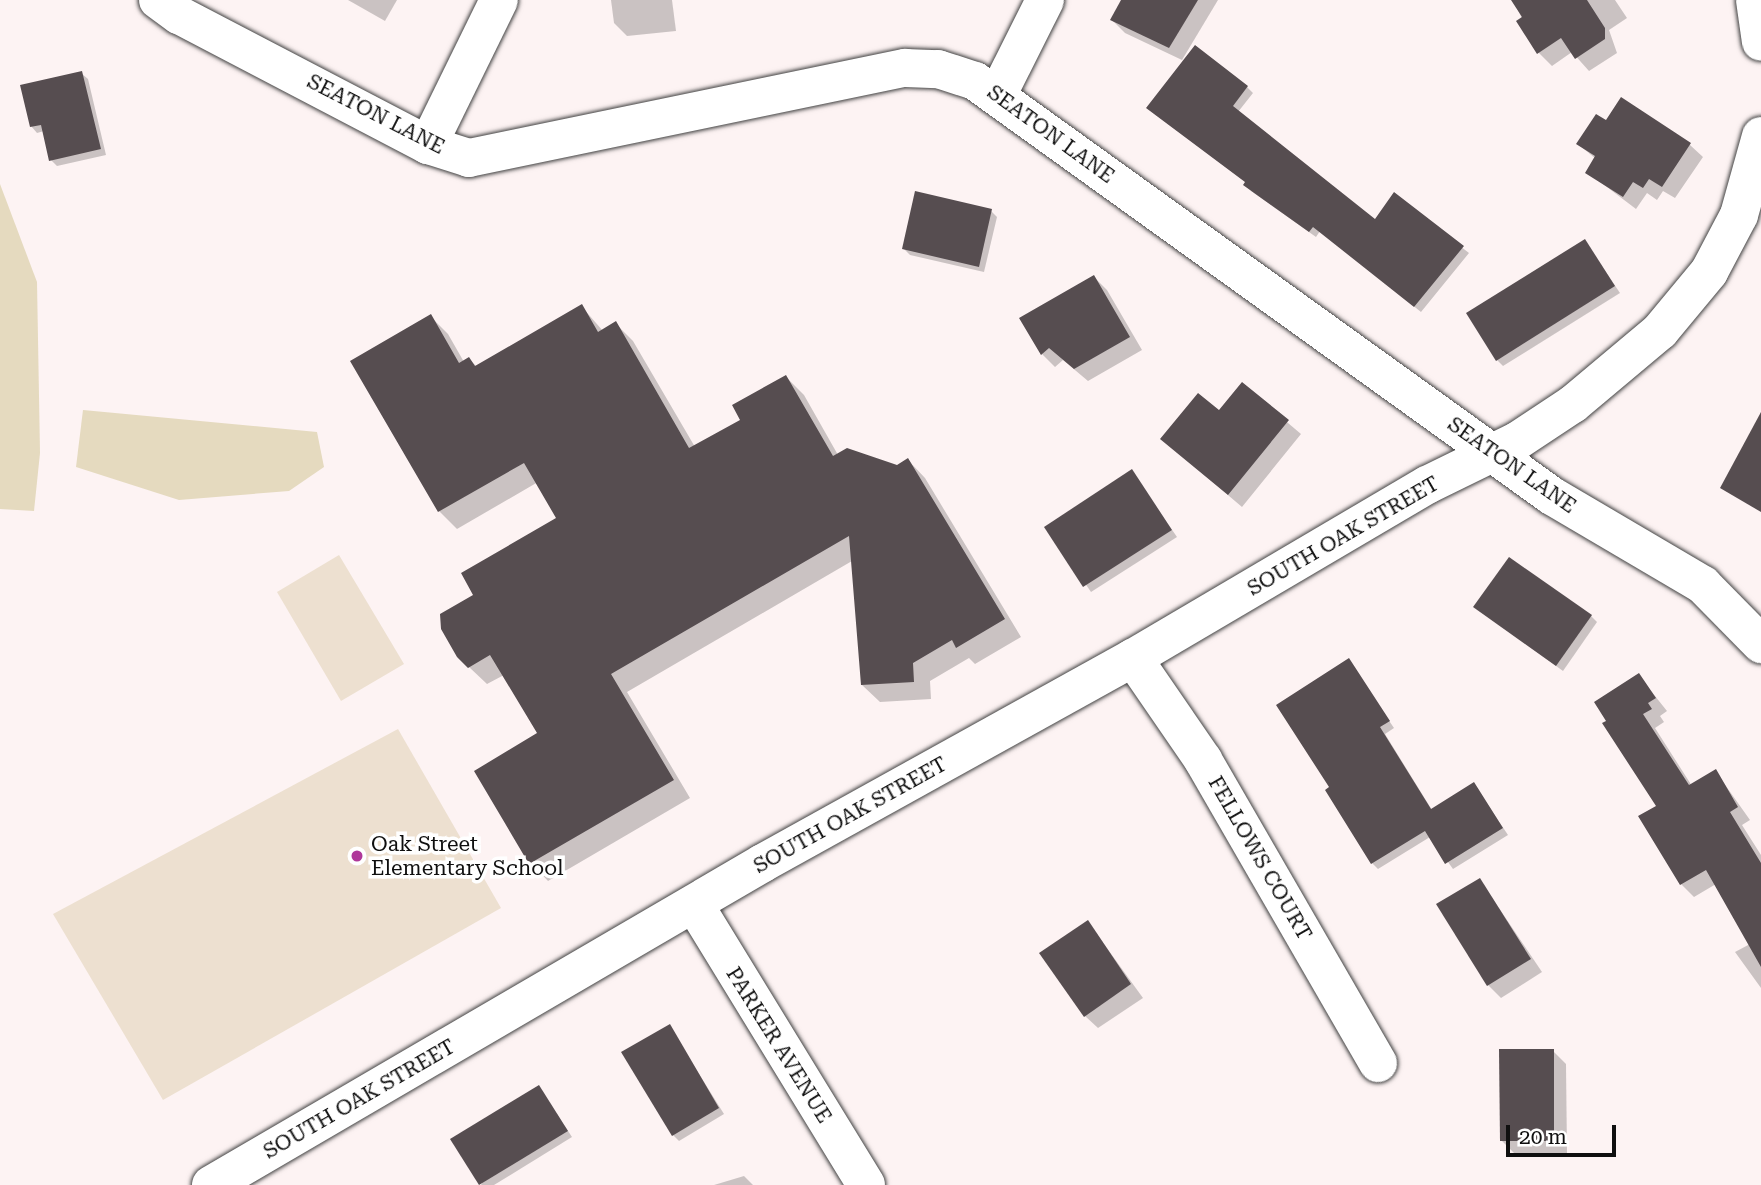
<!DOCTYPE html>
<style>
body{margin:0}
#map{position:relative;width:1761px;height:1185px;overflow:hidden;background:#fdf3f3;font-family:"Roboto Serif",serif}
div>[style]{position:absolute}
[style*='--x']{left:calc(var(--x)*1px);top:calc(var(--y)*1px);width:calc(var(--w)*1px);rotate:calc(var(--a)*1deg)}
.green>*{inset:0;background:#e5dabf}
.pitch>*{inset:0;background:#ede0d0}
.shadow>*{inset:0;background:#0003}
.building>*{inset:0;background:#564d50}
.roads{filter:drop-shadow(0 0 2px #424242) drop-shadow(0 0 2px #424242)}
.minor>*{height:38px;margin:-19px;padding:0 19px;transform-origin:19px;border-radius:19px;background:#fff}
.dots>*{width:19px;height:19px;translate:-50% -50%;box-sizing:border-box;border:4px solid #fff;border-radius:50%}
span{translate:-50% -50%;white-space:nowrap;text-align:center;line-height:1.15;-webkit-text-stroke:7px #fff;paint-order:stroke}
.street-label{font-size:21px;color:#0f0f0f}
.poi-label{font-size:21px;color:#0f0f0f}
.left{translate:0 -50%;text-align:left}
.scale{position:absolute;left:1506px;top:1125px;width:110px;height:32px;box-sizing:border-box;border:4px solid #0f0f0f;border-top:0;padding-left:9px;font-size:21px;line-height:24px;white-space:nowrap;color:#0f0f0f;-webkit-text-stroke:5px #fff;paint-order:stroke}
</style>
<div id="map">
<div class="green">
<div style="clip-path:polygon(0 184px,37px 282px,40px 453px,34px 511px,0 509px)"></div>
<div style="clip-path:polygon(83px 410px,317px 432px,324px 467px,289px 491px,179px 500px,76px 467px)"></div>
</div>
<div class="pitch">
<div style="clip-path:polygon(339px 555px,404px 664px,341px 701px,277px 592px)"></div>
<div style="clip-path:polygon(398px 729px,501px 908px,163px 1100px,53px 914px)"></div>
</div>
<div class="shadow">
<div style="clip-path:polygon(348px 0,397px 0,385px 21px)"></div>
<div style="clip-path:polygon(611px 0,672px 0,676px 31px,627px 36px,614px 23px)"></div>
<div style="clip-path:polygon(1122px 0,1218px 0,1182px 60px,1125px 33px,1112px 20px)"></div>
<div style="clip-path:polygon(1513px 0,1615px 0,1627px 18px,1609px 30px,1617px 53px,1589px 71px,1572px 52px,1552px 66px,1539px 53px)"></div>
<div style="clip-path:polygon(81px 73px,88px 79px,106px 155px,57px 166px,51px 160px,44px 131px,37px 133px,31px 126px)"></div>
<div style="clip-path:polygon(1247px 87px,1253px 93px,1238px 112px,1376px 222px,1394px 195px,1469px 253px,1421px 312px,1320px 231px,1316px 237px,1251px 191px,1247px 183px,1155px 114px)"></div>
<div style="clip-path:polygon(1606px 123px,1690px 145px,1703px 157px,1675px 198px,1663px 191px,1657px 200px,1647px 193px,1636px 209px,1587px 172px,1596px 159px,1578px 144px)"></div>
<div style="clip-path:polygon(991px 211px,997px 217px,984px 272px,910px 255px,904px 249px)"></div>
<div style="clip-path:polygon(1585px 241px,1620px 293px,1503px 366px,1497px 360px)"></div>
<div style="clip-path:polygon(1094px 277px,1107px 290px,1142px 350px,1088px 381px,1063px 360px,1055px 367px,1042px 354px)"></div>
<div style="clip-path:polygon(582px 307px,603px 331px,615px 323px,633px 341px,695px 447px,743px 420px,786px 377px,804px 395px,838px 455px,897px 467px,908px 460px,925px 478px,1021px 637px,975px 664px,969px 658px,930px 681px,931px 699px,880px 702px,862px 685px,852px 561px,627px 692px,690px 798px,548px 881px,531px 863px,476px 771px,539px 734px,504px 675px,487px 684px,469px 667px,476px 596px,559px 519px,538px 482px,457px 529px,439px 511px,352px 361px,430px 316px,448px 334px,464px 362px,469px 359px,477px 367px)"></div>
<div style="clip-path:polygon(1243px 385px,1301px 434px,1242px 507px,1162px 439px,1220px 413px)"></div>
<div style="clip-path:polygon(1132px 472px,1177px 537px,1091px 592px,1046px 527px)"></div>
<div style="clip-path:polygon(1475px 607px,1591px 616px,1597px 622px,1563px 671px)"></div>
<div style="clip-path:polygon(1348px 660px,1394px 728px,1385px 734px,1432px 810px,1474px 784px,1508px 835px,1453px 869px,1430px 837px,1378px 869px,1372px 863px,1332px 787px)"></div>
<div style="clip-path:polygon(1639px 676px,1667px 711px,1660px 716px,1664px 722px,1655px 728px,1692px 786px,1716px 772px,1750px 820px,1742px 825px,1761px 855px,1761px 988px,1735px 952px,1750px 944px,1716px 884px,1694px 897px,1681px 884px,1658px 806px,1605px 724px)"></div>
<div style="clip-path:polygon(1480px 880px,1542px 972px,1501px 998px,1488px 985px)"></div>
<div style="clip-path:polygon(1088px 922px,1143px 998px,1098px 1028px,1085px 1016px)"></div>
<div style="clip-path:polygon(669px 1026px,724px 1114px,679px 1141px,673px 1135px)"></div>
<div style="clip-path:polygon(1553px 1051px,1566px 1064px,1567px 1154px,1515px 1154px,1502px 1141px)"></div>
<div style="clip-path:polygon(539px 1087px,572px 1137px,494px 1185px,481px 1185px)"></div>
<div style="clip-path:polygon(744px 1176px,753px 1185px,714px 1185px)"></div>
</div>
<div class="building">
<div style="clip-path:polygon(1121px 0,1198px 0,1169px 48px,1110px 20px)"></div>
<div style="clip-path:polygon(1511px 0,1587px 0,1605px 28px,1605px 39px,1575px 59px,1561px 38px,1537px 54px,1516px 21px,1522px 17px)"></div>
<div style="clip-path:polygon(1195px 45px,1248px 86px,1233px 106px,1375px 219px,1394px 192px,1464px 246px,1414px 307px,1313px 227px,1309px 232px,1243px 185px,1245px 182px,1146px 108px)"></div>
<div style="clip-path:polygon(82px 71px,101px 149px,49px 161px,41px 125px,30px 127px,20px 85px)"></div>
<div style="clip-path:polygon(1621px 97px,1691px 143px,1662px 187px,1649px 179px,1643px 188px,1633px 182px,1623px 197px,1585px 173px,1595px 156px,1576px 144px,1596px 114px,1606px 120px)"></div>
<div style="clip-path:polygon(915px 191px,992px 209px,979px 267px,902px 249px)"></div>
<div style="clip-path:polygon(1585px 239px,1615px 286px,1496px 361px,1466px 313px)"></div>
<div style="clip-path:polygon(1094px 275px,1130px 337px,1074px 369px,1049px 348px,1041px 355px,1019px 318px)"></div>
<div style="clip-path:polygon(582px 304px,598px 332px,616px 321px,689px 448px,740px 420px,732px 405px,786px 375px,833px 456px,847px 448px,897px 465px,908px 458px,1005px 619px,956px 648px,952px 640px,913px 663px,914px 682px,861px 685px,849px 536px,611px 674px,674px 780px,529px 864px,474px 771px,537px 733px,490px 655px,468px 668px,457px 657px,441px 629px,440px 614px,473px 595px,461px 573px,556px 518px,524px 463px,438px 512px,350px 361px,431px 314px,459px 363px,469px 357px,475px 366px)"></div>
<div style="clip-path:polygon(1242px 382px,1289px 420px,1228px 495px,1160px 439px,1198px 393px,1219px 410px)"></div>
<div style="clip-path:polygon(1761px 412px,1761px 512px,1720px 488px)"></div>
<div style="clip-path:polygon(1132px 469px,1172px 530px,1083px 587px,1044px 527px)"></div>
<div style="clip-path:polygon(1509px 557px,1592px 615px,1556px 666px,1473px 607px)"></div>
<div style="clip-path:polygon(1349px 658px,1390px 721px,1380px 727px,1431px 809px,1474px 782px,1503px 828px,1445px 864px,1425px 831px,1371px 864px,1325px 790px,1329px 787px,1276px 705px)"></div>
<div style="clip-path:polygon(1639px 673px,1656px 698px,1648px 703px,1652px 709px,1643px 714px,1689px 785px,1716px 769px,1738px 807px,1730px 812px,1761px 863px,1761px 967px,1706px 870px,1680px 885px,1638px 816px,1656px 806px,1602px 723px,1606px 721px,1594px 702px)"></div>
<div style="clip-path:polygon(1480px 878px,1531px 959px,1487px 986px,1436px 904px)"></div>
<div style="clip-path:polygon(1088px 920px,1131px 984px,1084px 1017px,1039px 953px)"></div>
<div style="clip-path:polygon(670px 1024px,719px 1108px,672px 1136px,621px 1052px)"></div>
<div style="clip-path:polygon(1499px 1049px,1554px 1049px,1554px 1141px,1500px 1141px)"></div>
<div style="clip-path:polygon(539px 1085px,568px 1131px,479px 1185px,450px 1139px)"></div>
</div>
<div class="roads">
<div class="minor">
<div style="--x:158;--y:0;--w:26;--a:36"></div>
<div style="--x:179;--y:15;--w:281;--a:27.6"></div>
<div style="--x:428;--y:145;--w:43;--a:17.6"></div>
<div style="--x:469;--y:158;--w:445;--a:-11.7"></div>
<div style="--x:905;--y:68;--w:33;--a:2"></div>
<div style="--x:938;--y:69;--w:39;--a:18"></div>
<div style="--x:975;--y:81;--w:711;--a:35.73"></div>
<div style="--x:1552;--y:496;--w:175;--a:30.5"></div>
<div style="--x:1703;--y:585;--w:83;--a:45.5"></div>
<div style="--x:1755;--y:0;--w:42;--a:81.9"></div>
<div style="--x:998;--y:94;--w:105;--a:-63.4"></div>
<div style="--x:428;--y:145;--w:161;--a:-63.9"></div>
<div style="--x:1133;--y:658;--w:124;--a:55.5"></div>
<div style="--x:1203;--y:760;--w:350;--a:60"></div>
<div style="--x:694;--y:904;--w:329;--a:58.5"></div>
<div style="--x:211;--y:1185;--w:639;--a:-30.26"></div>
<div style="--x:763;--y:863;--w:423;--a:-29"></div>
<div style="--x:1133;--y:658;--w:341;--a:-30.5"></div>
<div style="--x:1427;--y:485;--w:100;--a:-26.1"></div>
<div style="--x:1517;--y:441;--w:67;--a:-33.5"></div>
<div style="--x:1573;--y:404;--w:114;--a:-40"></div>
<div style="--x:1660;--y:331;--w:77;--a:-50.3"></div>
<div style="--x:1709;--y:272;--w:64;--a:-62.2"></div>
<div style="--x:1739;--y:215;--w:82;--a:-74.4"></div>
</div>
</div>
<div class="dots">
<div style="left:357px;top:856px;background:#af379a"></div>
</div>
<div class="street-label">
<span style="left:376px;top:114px;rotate:27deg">SEATON LANE</span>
<span style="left:1051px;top:134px;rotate:36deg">SEATON LANE</span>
<span style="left:1512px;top:465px;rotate:35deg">SEATON LANE</span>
<span style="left:1343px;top:536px;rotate:-30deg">SOUTH OAK STREET</span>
<span style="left:850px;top:815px;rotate:-29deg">SOUTH OAK STREET</span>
<span style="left:1260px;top:858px;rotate:60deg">FELLOWS COURT</span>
<span style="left:779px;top:1045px;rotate:58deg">PARKER AVENUE</span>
<span style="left:359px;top:1099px;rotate:-30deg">SOUTH OAK STREET</span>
</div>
<div class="poi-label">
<span class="left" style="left:371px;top:856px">Oak Street<br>Elementary School</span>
</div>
<div class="scale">20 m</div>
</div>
